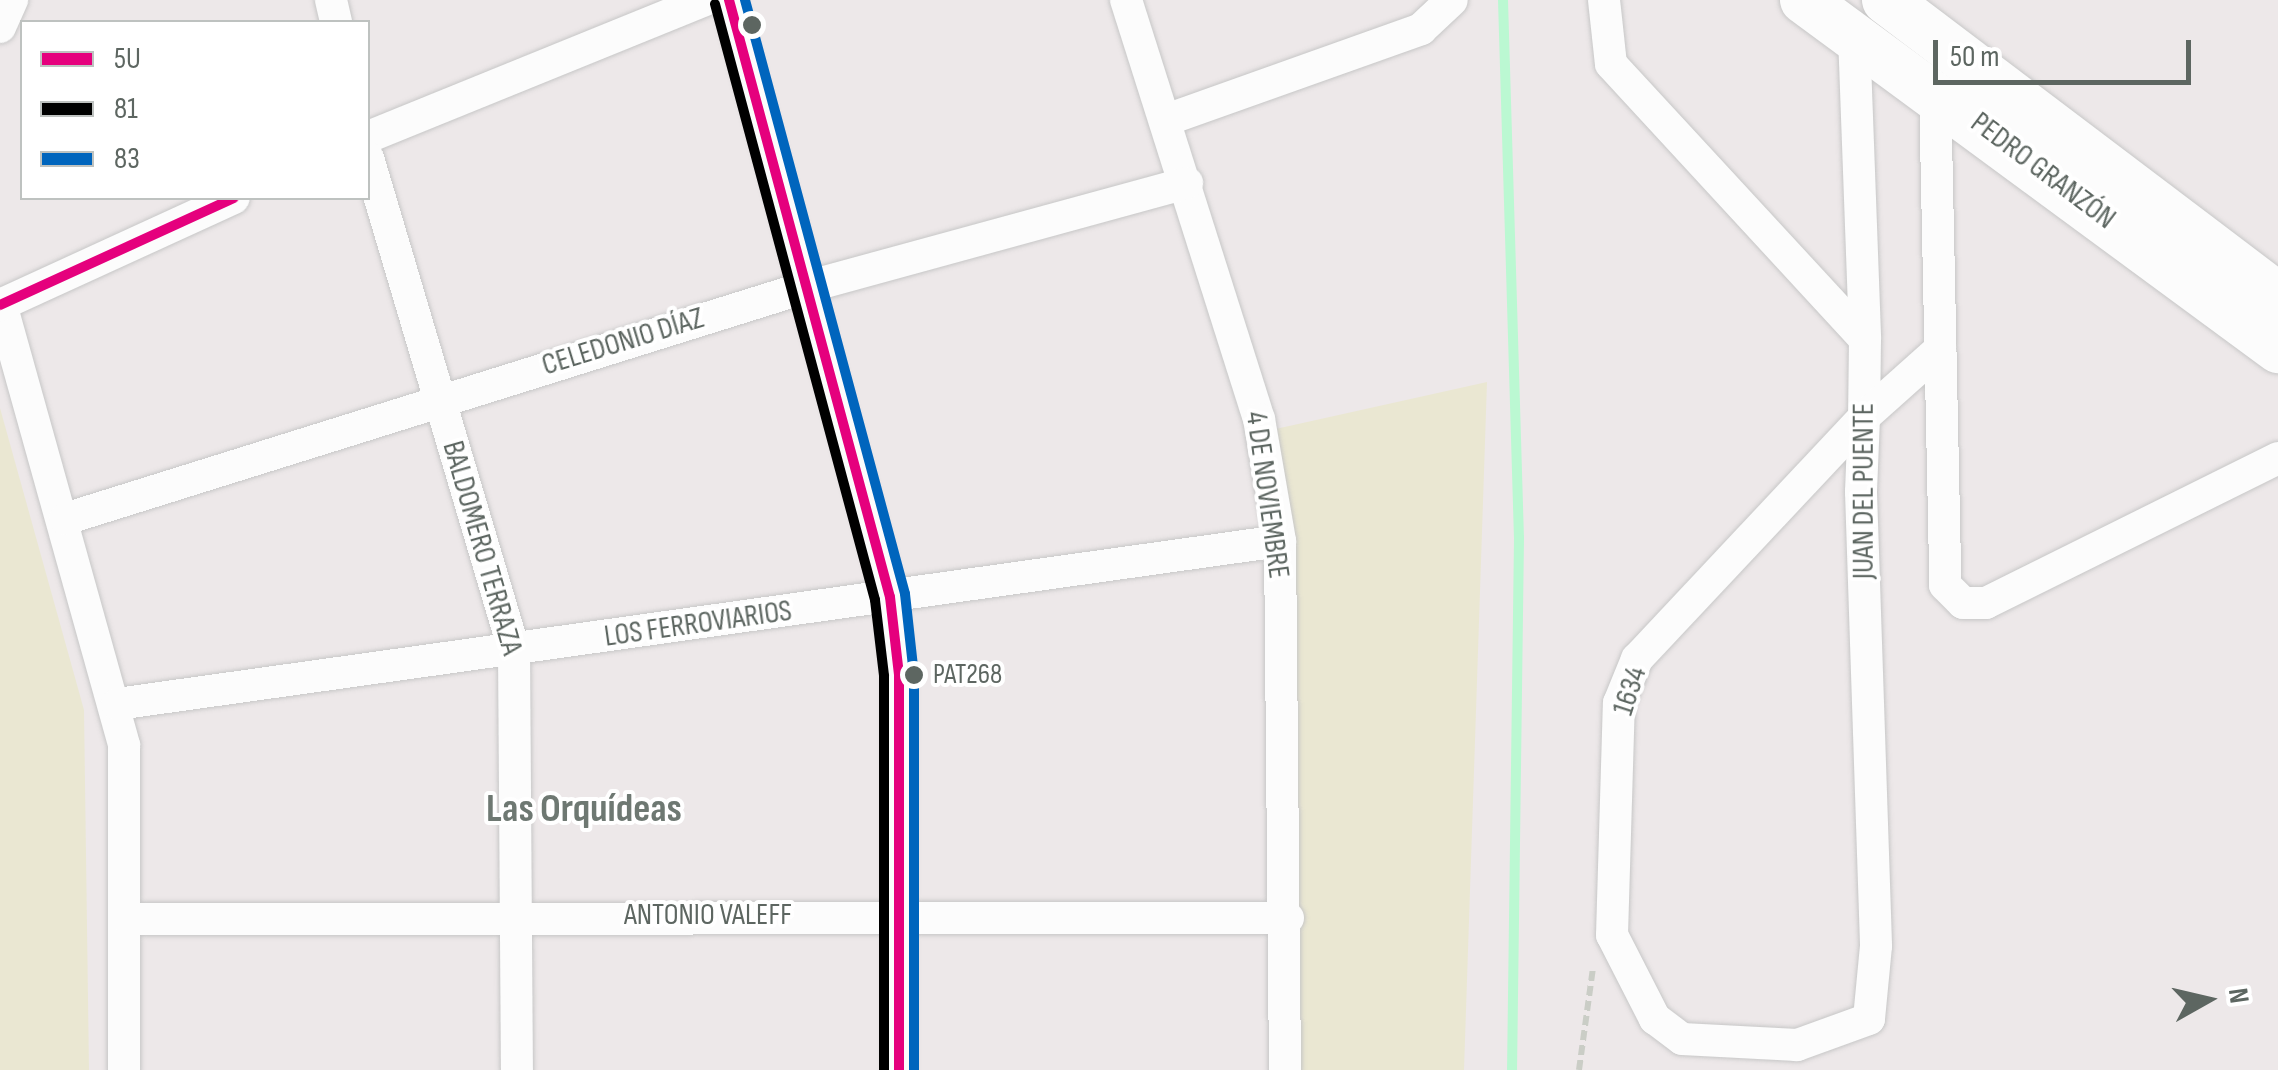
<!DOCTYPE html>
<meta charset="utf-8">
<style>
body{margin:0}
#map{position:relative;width:2278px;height:1070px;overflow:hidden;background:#ede8e9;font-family:"Sofia Sans Condensed",sans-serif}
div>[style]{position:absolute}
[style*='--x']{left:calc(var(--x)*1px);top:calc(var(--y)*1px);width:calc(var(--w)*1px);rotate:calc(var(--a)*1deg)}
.green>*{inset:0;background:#eae7d2}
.stream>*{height:10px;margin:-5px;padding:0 5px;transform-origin:5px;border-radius:5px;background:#bbf8d2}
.path>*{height:6px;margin-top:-3px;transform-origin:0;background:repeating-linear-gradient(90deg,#cacdc6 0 10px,transparent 0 15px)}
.roads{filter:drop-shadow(0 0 2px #c7c7c7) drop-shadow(0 0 2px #c7c7c7)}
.minor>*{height:32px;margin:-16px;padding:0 16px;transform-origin:16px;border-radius:16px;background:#fcfcfc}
.secondary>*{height:48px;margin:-24px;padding:0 24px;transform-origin:24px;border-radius:24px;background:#fcfcfc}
.bus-1>*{height:10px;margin:-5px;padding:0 5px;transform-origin:5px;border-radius:5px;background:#e5007d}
.bus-2>*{height:10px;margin:-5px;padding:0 5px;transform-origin:5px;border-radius:5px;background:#000}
.bus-3>*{height:10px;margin:-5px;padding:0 5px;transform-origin:5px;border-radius:5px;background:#0065bd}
.dots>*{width:28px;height:28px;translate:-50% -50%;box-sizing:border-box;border:5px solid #fff;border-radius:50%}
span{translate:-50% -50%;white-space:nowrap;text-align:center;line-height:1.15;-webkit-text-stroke:8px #fff;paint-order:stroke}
.bus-label{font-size:28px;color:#5d6661}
.left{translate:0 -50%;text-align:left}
.street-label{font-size:30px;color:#5d6661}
.district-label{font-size:40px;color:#6e7872;font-weight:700}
.legend{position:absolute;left:20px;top:20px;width:350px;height:180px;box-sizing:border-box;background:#fff;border:2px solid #bec2c0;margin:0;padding:12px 18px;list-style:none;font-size:30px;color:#5d6661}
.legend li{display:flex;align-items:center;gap:20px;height:50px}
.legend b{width:50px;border:2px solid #bec2c0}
.north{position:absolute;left:2158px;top:950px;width:100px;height:100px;-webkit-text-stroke:8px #fff;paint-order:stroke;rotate:82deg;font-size:28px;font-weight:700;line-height:40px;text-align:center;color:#5d6661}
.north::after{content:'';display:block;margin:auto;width:35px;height:45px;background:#5d6661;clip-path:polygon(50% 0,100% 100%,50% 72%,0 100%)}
.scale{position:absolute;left:1933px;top:40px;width:258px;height:45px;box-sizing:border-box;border:5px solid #5d6661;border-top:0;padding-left:12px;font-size:30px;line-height:35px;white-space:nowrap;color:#5d6661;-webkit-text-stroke:8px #fff;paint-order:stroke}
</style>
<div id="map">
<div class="green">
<div style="clip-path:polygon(1487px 382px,1464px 1070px,1298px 1070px,1267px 431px)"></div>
<div style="clip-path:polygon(0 408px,84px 710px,89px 1070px,0 1070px)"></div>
</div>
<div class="stream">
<div style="--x:1503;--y:0;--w:538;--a:88.3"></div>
<div style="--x:1519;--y:538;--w:532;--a:90.75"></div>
</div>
<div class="path">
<div style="--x:1579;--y:1070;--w:103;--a:-82.2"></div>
</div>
<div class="roads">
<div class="minor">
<div style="--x:331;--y:0;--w:23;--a:77"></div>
<div style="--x:729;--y:0;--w:618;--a:74.91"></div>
<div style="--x:890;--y:597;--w:79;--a:83.4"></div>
<div style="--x:899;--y:675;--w:395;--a:90"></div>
<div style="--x:1126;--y:0;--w:440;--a:72.4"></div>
<div style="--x:1259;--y:419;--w:124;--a:80.2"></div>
<div style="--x:1280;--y:541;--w:529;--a:89.46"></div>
<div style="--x:1604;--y:0;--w:64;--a:83.8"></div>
<div style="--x:1611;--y:64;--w:374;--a:47.3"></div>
<div style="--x:0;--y:27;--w:30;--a:-66"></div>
<div style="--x:1854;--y:35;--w:304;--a:87.9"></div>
<div style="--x:1865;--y:339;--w:78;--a:90.7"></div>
<div style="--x:1864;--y:417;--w:75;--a:92.3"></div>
<div style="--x:1861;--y:492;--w:454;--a:88.1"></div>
<div style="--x:1876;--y:946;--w:73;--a:95.5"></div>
<div style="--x:1869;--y:1019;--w:77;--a:160.1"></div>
<div style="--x:1797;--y:1045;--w:115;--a:-177"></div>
<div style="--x:1682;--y:1039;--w:34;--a:-143"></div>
<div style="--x:1655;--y:1019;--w:94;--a:-117.1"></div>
<div style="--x:1612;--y:935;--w:232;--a:-88.3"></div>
<div style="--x:1619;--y:703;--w:48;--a:-67.8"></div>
<div style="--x:1637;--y:659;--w:332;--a:-46.8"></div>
<div style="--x:1864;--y:417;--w:102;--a:-41.8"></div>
<div style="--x:1935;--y:89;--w:496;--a:88.8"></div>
<div style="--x:1945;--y:585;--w:25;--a:45"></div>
<div style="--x:1963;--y:603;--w:23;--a:0"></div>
<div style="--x:1986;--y:603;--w:326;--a:-26.4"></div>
<div style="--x:1166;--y:120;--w:271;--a:-19.6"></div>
<div style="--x:1421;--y:29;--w:42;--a:-43.1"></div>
<div style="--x:368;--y:137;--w:364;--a:-22.1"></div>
<div style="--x:368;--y:158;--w:513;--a:73.47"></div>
<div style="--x:514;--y:650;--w:420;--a:89.6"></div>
<div style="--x:1;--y:304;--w:458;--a:74.4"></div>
<div style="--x:124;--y:745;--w:325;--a:90"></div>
<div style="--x:0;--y:305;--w:257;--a:-24.6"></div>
<div style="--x:65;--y:519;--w:781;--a:-17.37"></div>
<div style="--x:810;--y:286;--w:391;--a:-15.3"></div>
<div style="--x:117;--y:704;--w:1174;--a:-7.98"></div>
<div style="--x:128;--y:919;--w:1160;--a:-0.05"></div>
</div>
<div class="secondary">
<div style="--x:1804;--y:0;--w:589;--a:36.36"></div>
<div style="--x:1886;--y:0;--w:491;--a:37.1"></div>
</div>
</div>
<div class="bus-1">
<div style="--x:729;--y:0;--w:618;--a:74.91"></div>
<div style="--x:890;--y:597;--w:79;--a:83.4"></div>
<div style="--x:899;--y:675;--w:395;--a:90"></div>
<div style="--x:0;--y:305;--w:257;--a:-24.6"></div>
</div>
<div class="bus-2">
<div style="--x:715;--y:4;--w:617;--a:74.97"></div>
<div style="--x:875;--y:600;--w:77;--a:83.2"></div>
<div style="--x:884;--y:676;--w:394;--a:90"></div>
</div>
<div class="bus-3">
<div style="--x:745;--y:0;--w:615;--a:74.92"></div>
<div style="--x:905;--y:594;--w:81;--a:83.7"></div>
<div style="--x:914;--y:675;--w:395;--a:90"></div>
</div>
<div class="dots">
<div style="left:752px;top:25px;background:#5d6661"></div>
<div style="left:914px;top:675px;background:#5d6661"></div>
</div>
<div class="bus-label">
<span class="left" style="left:933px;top:675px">PAT268</span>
</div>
<div class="street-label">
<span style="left:2043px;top:171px;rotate:37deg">PEDRO GRANZÓN</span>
<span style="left:623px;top:342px;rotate:-17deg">CELEDONIO DÍAZ</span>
<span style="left:1864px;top:491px;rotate:-90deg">JUAN DEL PUENTE</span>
<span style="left:1267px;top:495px;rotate:82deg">4 DE NOVIEMBRE</span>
<span style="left:482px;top:548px;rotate:74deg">BALDOMERO TERRAZA</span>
<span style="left:698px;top:624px;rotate:-8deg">LOS FERROVIARIOS</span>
<span style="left:1630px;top:691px;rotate:-72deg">1634</span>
<span style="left:708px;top:915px">ANTONIO VALEFF</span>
</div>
<div class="district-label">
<span style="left:584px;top:809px">Las Orquídeas</span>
</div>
<ul class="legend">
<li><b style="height:12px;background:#e5007d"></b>5U</li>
<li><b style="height:12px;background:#000"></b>81</li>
<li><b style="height:12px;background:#0065bd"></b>83</li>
</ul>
<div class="north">N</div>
<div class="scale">50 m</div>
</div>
